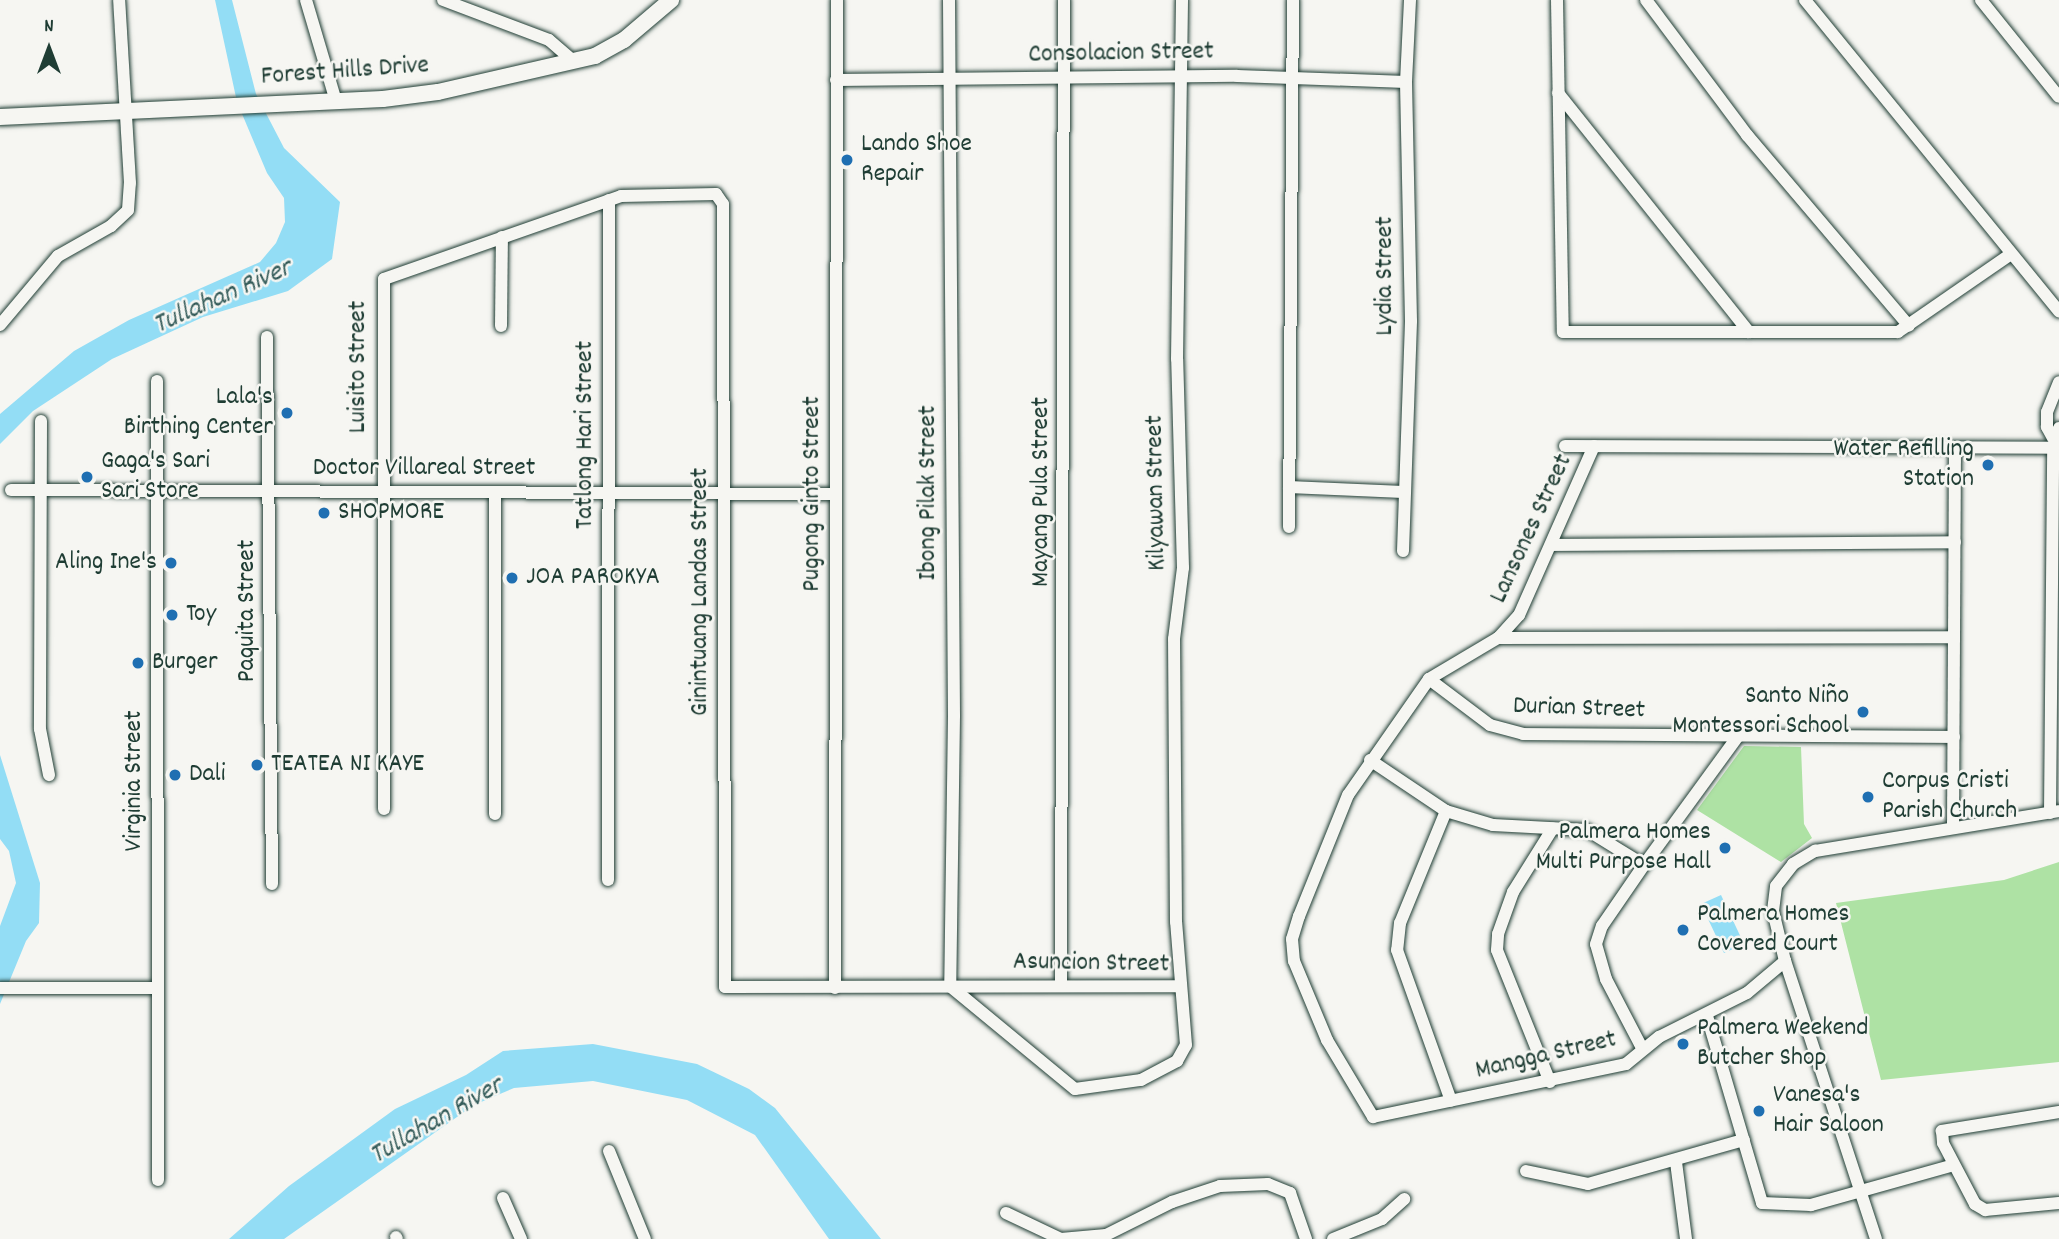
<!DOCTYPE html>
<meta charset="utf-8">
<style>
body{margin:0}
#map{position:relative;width:2059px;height:1239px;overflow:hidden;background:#f6f6f2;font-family:Dekko,sans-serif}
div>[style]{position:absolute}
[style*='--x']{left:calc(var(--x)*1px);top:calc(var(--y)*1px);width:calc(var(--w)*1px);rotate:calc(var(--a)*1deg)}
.green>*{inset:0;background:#aee2a4}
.water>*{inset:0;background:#93ddf5}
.roads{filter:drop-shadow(0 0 2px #1f3d34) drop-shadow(0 0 2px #1f3d34)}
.minor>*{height:12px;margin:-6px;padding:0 6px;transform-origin:6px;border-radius:6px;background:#f6f6f2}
.tertiary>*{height:16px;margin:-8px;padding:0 8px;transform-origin:8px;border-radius:8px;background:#f6f6f2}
.dots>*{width:19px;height:19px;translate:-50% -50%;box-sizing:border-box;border:4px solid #f6f6f2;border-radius:50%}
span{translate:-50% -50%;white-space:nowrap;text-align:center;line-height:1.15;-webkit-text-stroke:5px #f6f6f2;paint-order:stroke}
.street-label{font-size:26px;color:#1f3d34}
.poi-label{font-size:26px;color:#1f3d34}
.left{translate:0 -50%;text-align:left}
.right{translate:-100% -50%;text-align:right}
.water-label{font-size:28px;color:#365d5b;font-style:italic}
.north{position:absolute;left:14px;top:14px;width:70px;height:70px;-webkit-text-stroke:5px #f6f6f2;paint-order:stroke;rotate:0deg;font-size:19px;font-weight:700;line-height:28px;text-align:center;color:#1f3d34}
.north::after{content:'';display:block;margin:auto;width:24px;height:32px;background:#1f3d34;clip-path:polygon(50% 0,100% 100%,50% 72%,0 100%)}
</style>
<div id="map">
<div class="green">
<div style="clip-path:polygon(1744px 746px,1801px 747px,1804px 824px,1812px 838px,1781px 862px,1697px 810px)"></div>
<div style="clip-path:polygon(2059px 862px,2059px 1062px,1881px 1080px,1836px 903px,2004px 880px)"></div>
</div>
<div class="water">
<div style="clip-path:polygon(215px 0,232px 0,256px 94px,284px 148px,340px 202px,332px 259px,288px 291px,203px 317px,112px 359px,33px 411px,0 444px,0 414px,74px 351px,129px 320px,260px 262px,276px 243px,285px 222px,284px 198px,267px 173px,237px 102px)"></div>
<div style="clip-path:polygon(0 755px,40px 883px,39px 923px,26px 941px,0 1004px,0 926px,16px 883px,9px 851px,0 839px)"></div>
<div style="clip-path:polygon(1721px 895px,1744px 944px,1724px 953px,1701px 904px)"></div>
<div style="clip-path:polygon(593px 1044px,697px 1064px,749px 1089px,775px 1108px,881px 1239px,829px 1239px,755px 1135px,687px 1100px,593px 1081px,514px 1088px,474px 1105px,284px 1239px,229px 1239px,289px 1186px,395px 1109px,466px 1075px,503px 1051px)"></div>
</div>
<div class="roads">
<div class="minor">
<div style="--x:306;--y:0;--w:105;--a:73.5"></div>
<div style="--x:443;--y:0;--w:113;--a:20.7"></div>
<div style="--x:549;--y:40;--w:33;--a:41"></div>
<div style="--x:949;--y:0;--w:716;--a:89.6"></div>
<div style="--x:954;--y:716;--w:270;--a:90.8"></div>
<div style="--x:950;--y:986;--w:162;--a:39.5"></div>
<div style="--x:1075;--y:1089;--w:67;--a:-7.8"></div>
<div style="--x:1141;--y:1080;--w:41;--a:-27.8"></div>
<div style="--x:1177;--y:1061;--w:18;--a:-61"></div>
<div style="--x:1186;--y:1045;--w:123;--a:-94.6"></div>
<div style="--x:1176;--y:922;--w:283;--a:-90.4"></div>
<div style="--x:1174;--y:639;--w:72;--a:-82.8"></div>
<div style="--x:1183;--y:568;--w:209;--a:-91.6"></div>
<div style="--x:1177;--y:359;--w:359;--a:-89.2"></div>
<div style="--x:1557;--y:0;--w:332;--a:89"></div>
<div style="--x:1563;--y:332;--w:335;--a:0"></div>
<div style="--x:1898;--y:332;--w:137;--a:-34.6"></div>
<div style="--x:1646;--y:0;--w:169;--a:53.2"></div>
<div style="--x:1747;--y:135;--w:250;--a:49.7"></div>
<div style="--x:1805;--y:0;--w:402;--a:50.8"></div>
<div style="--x:1981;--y:0;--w:124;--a:51.2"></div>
<div style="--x:836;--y:80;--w:401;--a:-0.6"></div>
<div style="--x:1237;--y:76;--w:169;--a:2"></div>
<div style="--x:1558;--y:93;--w:306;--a:51.4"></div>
<div style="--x:0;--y:325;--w:90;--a:-50"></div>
<div style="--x:58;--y:256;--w:61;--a:-29.5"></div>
<div style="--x:111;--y:226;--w:23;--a:-43"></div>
<div style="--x:128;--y:210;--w:27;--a:-86"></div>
<div style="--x:130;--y:183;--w:183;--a:-93.4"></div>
<div style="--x:501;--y:326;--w:89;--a:-89.4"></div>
<div style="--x:267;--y:337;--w:547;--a:89.48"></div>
<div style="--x:157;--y:381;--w:799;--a:89.93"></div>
<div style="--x:41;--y:421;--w:308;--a:90.2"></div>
<div style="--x:40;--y:729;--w:47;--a:78.9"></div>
<div style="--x:2053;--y:438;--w:13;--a:-119"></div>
<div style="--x:2047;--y:427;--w:15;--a:-90"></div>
<div style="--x:2047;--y:412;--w:32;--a:-68"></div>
<div style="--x:1565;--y:446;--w:494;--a:0.2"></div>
<div style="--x:1594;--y:446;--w:185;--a:113.9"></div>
<div style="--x:1519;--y:615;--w:31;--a:132"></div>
<div style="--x:1498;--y:638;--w:80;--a:149.3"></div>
<div style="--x:1429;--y:679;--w:141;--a:124.9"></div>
<div style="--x:1348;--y:795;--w:131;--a:112"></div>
<div style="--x:1299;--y:916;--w:24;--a:107"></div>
<div style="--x:1292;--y:939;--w:22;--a:85"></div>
<div style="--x:1294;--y:961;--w:86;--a:67.3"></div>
<div style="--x:1327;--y:1040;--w:90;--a:59.1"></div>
<div style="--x:1373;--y:1117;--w:258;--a:-11.8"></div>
<div style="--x:1626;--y:1064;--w:43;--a:-39.3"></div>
<div style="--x:1659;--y:1037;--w:98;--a:-26.6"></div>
<div style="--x:1747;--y:993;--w:50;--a:-40.1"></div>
<div style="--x:1289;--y:487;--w:114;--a:2.5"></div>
<div style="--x:11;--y:490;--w:825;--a:0.28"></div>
<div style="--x:495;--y:492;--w:322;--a:90"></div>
<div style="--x:1289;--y:527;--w:527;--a:-89.57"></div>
<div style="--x:1551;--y:545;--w:404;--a:-0.4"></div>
<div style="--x:1403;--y:551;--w:230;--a:-88"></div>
<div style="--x:1411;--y:321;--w:239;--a:-91.2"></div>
<div style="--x:1406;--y:82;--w:82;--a:-87.2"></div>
<div style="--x:1498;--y:638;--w:456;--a:-0.1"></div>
<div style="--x:1429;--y:679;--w:76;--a:37"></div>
<div style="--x:1490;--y:725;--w:34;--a:15"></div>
<div style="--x:1523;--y:734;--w:431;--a:0.4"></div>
<div style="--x:1370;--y:760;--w:92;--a:33.9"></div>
<div style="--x:1446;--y:811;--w:49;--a:16.6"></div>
<div style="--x:1493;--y:825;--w:94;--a:3"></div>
<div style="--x:1587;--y:830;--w:67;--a:31.6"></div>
<div style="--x:384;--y:809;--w:530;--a:-90"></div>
<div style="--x:384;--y:279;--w:251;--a:-19.3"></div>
<div style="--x:621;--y:196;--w:95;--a:-1.2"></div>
<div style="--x:716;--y:194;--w:12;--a:55"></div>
<div style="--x:723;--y:204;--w:783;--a:89.85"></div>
<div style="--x:725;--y:987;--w:455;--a:-0.1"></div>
<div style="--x:1446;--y:811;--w:121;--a:112.3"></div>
<div style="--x:1400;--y:923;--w:27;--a:96"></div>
<div style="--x:1397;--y:950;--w:160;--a:70.3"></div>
<div style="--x:2050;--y:813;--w:365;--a:-89.5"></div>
<div style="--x:2053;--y:448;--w:21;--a:-73"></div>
<div style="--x:1953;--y:828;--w:380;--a:-89.7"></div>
<div style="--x:608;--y:880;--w:680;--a:-89.92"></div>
<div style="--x:1061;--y:984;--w:984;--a:-89.83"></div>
<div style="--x:0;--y:988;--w:158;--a:0"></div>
<div style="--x:835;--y:988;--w:988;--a:-89.88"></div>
<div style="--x:1707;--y:1016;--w:195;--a:73.6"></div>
<div style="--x:1762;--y:1203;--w:49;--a:2.3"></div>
<div style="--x:1811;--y:1205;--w:148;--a:-15.6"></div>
<div style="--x:1642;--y:1048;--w:78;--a:-117.6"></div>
<div style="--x:1606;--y:979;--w:36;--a:-106"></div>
<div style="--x:1596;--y:944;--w:19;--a:-72"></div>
<div style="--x:1602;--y:926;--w:74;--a:-55.5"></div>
<div style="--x:1644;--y:865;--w:160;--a:-53.9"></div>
<div style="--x:1550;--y:1082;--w:142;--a:-111.9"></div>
<div style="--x:1497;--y:950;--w:16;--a:-86"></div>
<div style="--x:1498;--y:934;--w:45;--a:-70.3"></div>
<div style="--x:1513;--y:892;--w:75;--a:-58"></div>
<div style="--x:2059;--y:1112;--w:119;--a:170.8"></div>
<div style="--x:1942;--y:1131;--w:12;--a:85"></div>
<div style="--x:1943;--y:1143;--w:69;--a:62.3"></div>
<div style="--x:1975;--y:1204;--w:12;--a:31"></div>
<div style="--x:1985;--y:1210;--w:74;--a:-5.4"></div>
<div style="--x:609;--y:1151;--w:95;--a:67.8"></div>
<div style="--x:1676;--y:1162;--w:78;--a:82.6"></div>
<div style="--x:1526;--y:1171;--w:63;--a:11.8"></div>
<div style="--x:1588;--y:1184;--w:162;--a:-15.8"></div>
<div style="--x:503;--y:1198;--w:45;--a:66.3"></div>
<div style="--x:1006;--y:1213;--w:61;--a:25.3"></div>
<div style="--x:1061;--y:1239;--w:45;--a:-5.1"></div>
<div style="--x:1106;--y:1235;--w:74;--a:-26.6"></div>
<div style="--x:1172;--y:1202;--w:51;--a:-18.4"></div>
<div style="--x:1220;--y:1186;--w:48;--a:-2.4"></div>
<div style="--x:1268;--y:1184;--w:24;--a:22"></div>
<div style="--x:1290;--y:1193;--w:49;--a:70.8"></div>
<div style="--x:396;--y:1237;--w:2;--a:63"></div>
<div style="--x:1333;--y:1239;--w:53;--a:-22.2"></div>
<div style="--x:1382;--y:1219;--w:30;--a:-42"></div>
<div style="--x:1876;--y:1239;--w:293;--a:-108.1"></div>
<div style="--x:1785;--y:961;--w:51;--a:-103.5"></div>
<div style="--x:1773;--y:911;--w:25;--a:-83"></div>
<div style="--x:1776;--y:886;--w:28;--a:-52"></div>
<div style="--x:1793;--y:864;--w:26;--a:-31"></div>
<div style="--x:1815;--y:851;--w:247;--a:-9.3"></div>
</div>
<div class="tertiary">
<div style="--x:0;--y:117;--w:383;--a:-2.7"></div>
<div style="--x:383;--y:99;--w:55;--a:-7.3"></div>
<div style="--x:438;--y:92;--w:161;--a:-12.9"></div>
<div style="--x:595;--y:56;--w:33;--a:-29"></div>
<div style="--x:624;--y:40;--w:62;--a:-40.4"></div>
</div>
</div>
<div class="dots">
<div style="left:847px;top:160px;background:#1f6fb2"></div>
<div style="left:287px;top:413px;background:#1f6fb2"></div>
<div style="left:1988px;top:465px;background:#1f6fb2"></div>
<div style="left:87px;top:477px;background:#1f6fb2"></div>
<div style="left:324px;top:513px;background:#1f6fb2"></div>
<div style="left:171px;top:563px;background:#1f6fb2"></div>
<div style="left:512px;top:578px;background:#1f6fb2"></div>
<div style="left:172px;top:615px;background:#1f6fb2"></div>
<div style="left:138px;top:663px;background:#1f6fb2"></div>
<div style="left:1863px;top:712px;background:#1f6fb2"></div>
<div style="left:257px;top:765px;background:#1f6fb2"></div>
<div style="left:175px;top:775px;background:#1f6fb2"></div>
<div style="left:1868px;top:797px;background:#1f6fb2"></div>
<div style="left:1725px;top:848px;background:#1f6fb2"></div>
<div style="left:1683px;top:930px;background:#1f6fb2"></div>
<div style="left:1683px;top:1044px;background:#1f6fb2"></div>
<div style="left:1759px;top:1111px;background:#1f6fb2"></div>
</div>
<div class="street-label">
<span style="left:1121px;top:54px;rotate:-1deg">Consolacion Street</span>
<span style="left:345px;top:72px;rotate:-4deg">Forest Hills Drive</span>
<span style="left:1386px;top:276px;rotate:-90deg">Lydia Street</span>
<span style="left:359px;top:367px;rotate:-90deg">Luisito Street</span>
<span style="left:586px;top:435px;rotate:-90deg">Tatlong Hari Street</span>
<span style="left:424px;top:469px">Doctor Villareal Street</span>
<span style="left:1042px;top:492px;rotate:-90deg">Mayang Pula Street</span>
<span style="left:929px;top:493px;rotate:-90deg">Ibong Pilak Street</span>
<span style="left:1157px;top:493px;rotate:-91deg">Kilyawan Street</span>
<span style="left:813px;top:494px;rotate:-90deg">Pugong Ginto Street</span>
<span style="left:1532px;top:529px;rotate:-65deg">Lansones Street</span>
<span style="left:701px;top:592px;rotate:-90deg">Ginintuang Landas Street</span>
<span style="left:248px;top:611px;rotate:-90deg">Paquita Street</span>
<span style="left:1579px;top:709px;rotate:2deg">Durian Street</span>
<span style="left:135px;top:781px;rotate:-90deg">Virginia Street</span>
<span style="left:1091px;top:964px;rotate:1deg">Asuncion Street</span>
<span style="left:1546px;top:1056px;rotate:-13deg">Mangga Street</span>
</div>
<div class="poi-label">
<span class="left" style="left:861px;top:160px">Lando Shoe<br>Repair</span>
<span class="right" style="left:273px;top:413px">Lala's<br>Birthing Center</span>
<span class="right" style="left:1974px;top:465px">Water Refilling<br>Station</span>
<span class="left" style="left:101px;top:477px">Gaga's Sari<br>Sari Store</span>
<span class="left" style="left:338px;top:513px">SHOPMORE</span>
<span class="right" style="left:157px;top:563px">Aling Ine's</span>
<span class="left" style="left:526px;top:578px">JOA PAROKYA</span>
<span class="left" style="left:186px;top:615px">Toy</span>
<span class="left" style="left:152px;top:663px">Burger</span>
<span class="right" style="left:1849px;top:712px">Santo Niño<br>Montessori School</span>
<span class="left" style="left:271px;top:765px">TEATEA NI KAYE</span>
<span class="left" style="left:189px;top:775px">Dali</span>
<span class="left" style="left:1882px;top:797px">Corpus Cristi<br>Parish Church</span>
<span class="right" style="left:1711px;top:848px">Palmera Homes<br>Multi Purpose Hall</span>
<span class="left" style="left:1697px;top:930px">Palmera Homes<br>Covered Court</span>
<span class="left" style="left:1697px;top:1044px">Palmera Weekend<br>Butcher Shop</span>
<span class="left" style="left:1773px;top:1111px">Vanesa's<br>Hair Saloon</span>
</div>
<div class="water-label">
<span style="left:223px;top:298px;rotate:-24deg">Tullahan River</span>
<span style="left:437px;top:1122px;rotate:-30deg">Tullahan River</span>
</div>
<div class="north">N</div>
</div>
